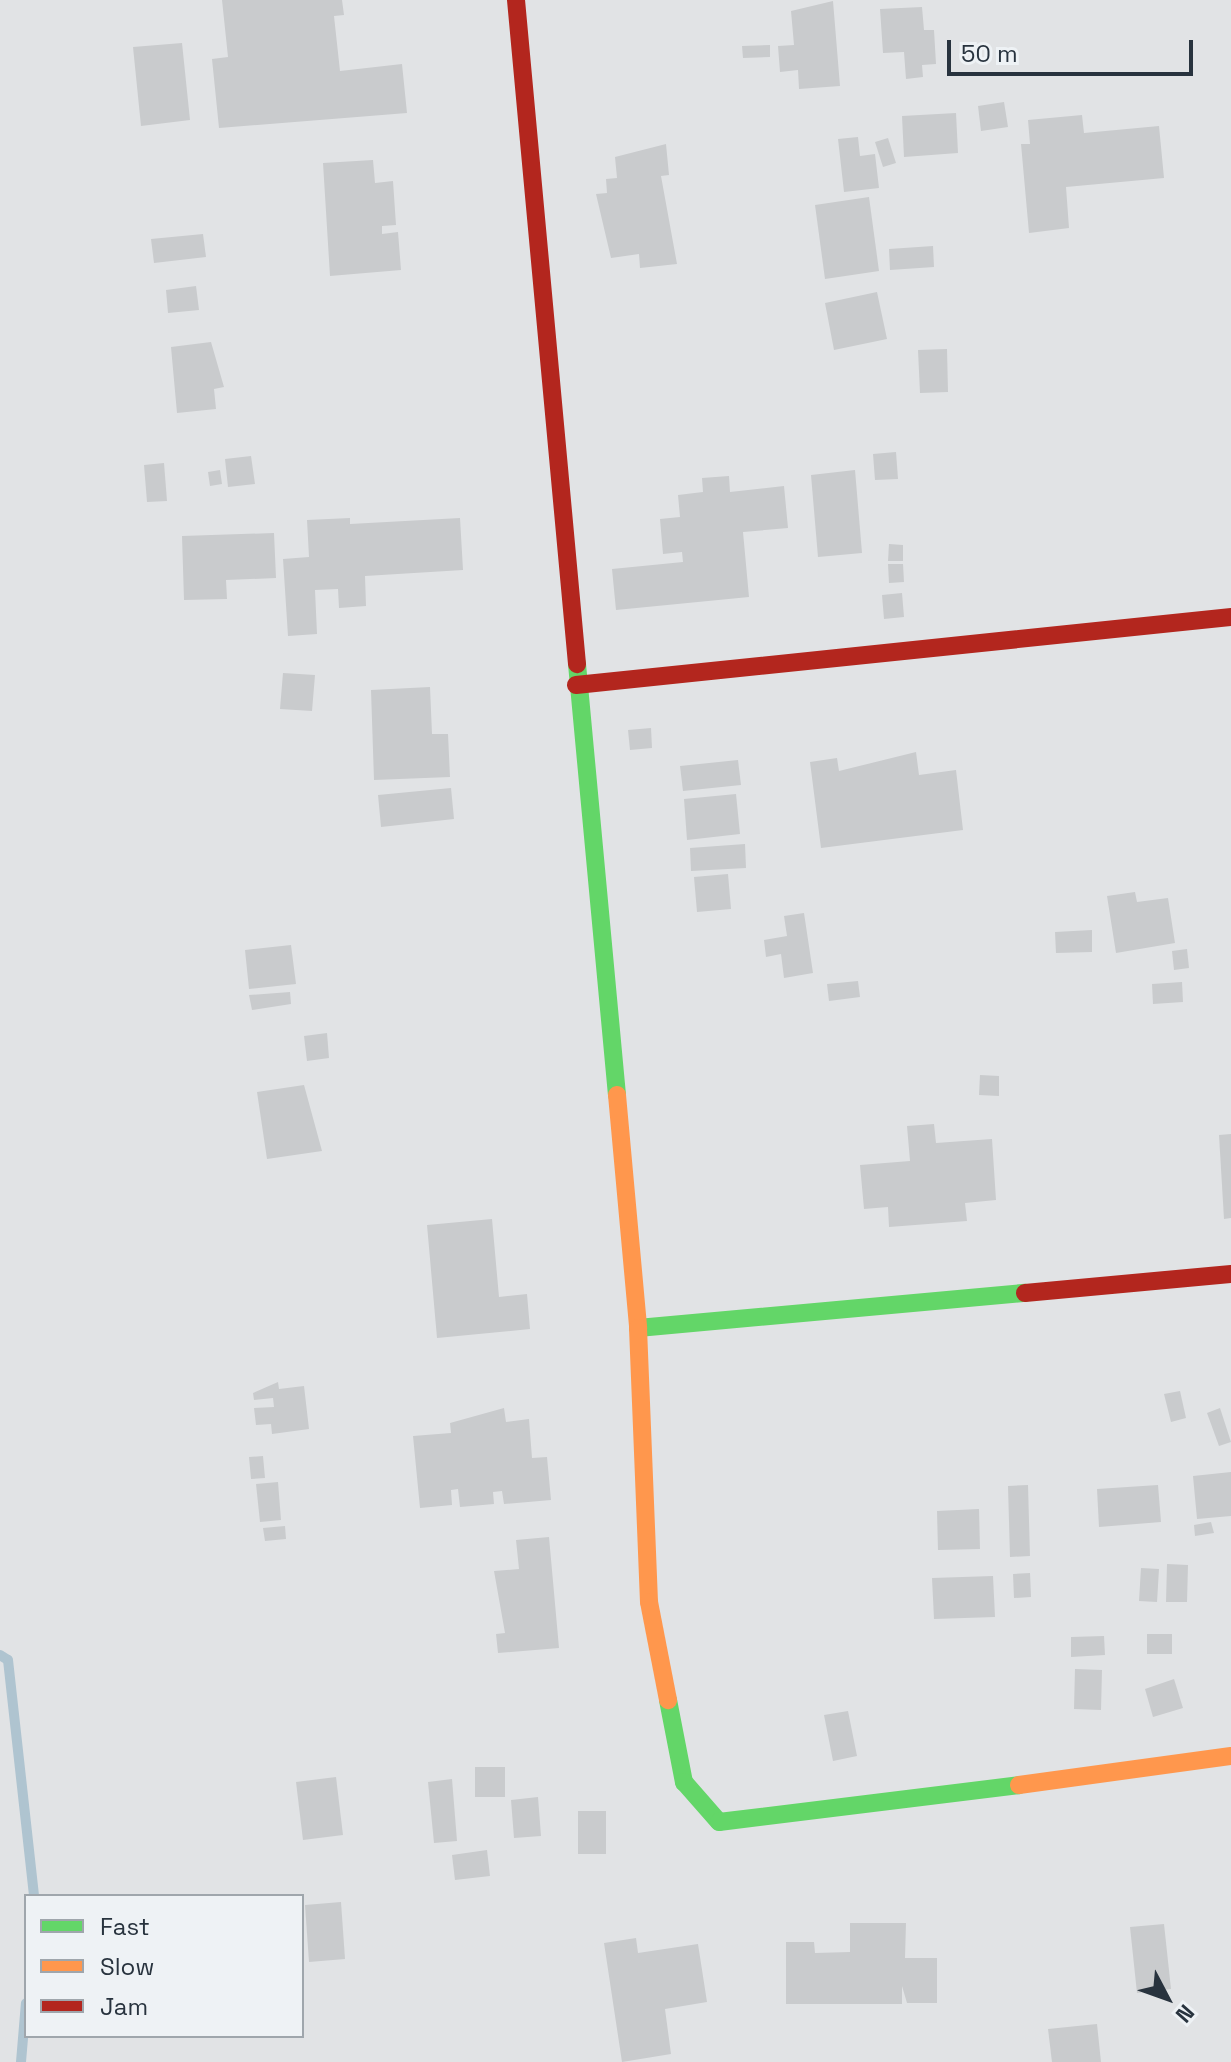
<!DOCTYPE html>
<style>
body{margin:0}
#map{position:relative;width:1231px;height:2062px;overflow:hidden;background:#e1e3e5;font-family:"Space Grotesk",sans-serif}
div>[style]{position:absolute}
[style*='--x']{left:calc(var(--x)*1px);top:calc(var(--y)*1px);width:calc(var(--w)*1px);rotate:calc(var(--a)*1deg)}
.stream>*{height:10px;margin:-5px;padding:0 5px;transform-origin:5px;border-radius:5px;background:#afc4d0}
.building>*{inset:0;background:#c9cbcd}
.fast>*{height:18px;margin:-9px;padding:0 9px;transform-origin:9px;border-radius:9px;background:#63d668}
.slow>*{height:18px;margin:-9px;padding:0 9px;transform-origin:9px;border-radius:9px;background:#ff974d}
.jam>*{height:18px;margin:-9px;padding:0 9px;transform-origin:9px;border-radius:9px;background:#b3261e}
span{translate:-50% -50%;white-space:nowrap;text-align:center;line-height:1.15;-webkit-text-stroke:7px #eef2f5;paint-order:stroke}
.legend{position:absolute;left:24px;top:1894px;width:280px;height:144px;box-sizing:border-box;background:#eef2f5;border:2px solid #9fa6ac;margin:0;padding:10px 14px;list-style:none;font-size:24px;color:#28333e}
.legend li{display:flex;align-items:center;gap:16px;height:40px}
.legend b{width:40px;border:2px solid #9fa6ac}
.north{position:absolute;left:1127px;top:1958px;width:80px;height:80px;-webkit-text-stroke:6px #eef2f5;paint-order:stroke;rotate:131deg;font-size:22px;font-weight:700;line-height:32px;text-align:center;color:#28333e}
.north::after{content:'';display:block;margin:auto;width:28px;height:36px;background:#28333e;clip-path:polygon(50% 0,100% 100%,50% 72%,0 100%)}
.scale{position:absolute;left:947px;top:40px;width:246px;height:36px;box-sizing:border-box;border:4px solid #28333e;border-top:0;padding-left:10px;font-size:24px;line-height:28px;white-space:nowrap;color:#28333e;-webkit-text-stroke:6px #eef2f5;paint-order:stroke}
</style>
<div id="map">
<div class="stream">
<div style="--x:0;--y:1655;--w:9;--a:32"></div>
<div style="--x:8;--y:1660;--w:237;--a:83.7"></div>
<div style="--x:21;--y:2062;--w:59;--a:-85.2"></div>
</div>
<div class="building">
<div style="clip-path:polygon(222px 0,342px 0,344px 15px,334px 16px,340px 71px,402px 64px,407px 113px,219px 128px,212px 59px,228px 57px)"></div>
<div style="clip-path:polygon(833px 1px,840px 86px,799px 89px,798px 70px,780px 72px,778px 46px,794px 45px,791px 11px)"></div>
<div style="clip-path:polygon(922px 7px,924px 30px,934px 30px,936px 64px,922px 65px,923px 77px,906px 79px,904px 52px,883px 53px,880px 9px)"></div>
<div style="clip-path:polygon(182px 43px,190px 120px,141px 126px,133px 47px)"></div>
<div style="clip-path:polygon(770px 45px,770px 57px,743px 58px,742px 46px)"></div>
<div style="clip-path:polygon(1004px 102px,1008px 127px,981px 131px,978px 106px)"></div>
<div style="clip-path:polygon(956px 113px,958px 153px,904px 157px,902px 116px)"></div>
<div style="clip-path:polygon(1082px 115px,1084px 133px,1159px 126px,1164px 178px,1066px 187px,1069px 228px,1029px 233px,1021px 144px,1030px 144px,1028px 120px)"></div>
<div style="clip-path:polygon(858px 137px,860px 156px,875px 154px,879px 188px,844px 192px,838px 139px)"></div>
<div style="clip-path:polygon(888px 138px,896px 163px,883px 167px,875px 142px)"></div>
<div style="clip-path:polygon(666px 144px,669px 175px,661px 176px,677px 264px,640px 268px,639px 254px,611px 258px,596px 194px,607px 193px,606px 179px,617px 178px,615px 157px)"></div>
<div style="clip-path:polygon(373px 160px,375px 183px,393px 181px,396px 225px,382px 226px,382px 234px,398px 232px,401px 270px,330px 276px,323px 163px)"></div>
<div style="clip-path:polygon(869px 197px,879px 271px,825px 279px,815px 205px)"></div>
<div style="clip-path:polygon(203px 234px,206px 257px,154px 263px,151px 239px)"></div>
<div style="clip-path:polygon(933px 246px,934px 267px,890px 270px,889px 249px)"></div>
<div style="clip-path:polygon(196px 286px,199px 310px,168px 313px,166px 290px)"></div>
<div style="clip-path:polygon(877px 292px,887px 339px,834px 350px,825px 303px)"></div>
<div style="clip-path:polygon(211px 342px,224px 387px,214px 389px,216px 409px,177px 413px,171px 347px)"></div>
<div style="clip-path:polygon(947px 349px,948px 392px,920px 393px,918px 350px)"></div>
<div style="clip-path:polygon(896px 452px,898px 479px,875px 480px,873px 454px)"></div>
<div style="clip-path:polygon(251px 456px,255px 484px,228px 487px,225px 459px)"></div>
<div style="clip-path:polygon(164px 463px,167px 501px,147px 502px,144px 465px)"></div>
<div style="clip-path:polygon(220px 470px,222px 484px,210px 486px,208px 472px)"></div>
<div style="clip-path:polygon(855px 470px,862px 553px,818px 557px,811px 475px)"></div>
<div style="clip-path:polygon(729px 476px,730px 492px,784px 486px,788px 528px,743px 532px,749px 597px,616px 610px,612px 569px,683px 562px,682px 552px,663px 554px,660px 519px,680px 517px,678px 495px,703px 492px,702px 478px)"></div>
<div style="clip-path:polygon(350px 518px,350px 524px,460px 518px,463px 570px,365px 576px,366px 606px,339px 608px,338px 589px,315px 590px,317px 634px,288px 636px,283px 559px,309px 557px,307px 520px)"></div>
<div style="clip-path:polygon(274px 533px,276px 578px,226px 580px,227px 599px,184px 600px,182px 536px)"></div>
<div style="clip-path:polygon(889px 544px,903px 545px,903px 561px,888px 561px)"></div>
<div style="clip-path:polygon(888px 564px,903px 564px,904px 582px,889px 583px)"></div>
<div style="clip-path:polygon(902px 593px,904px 617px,884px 619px,882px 595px)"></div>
<div style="clip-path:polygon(283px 673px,315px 675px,312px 711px,280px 709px)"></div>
<div style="clip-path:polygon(430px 687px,432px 734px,448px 734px,450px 777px,374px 780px,371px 690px)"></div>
<div style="clip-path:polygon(651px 728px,652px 748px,630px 750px,628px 730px)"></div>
<div style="clip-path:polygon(916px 752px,919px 775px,956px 770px,963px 830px,821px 848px,810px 762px,837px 758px,839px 771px)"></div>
<div style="clip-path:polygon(738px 760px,741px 785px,683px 791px,680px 766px)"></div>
<div style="clip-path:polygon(451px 788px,454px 819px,381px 827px,378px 795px)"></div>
<div style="clip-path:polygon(736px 794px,740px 834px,687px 840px,684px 799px)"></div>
<div style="clip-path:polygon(745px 844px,746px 868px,691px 871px,690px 848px)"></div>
<div style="clip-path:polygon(728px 874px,731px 909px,697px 912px,694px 877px)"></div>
<div style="clip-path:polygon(1135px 892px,1137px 902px,1168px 898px,1175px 943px,1116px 953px,1107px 896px)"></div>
<div style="clip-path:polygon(804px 913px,813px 973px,784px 978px,781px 954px,766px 957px,764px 940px,787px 936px,784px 916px)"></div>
<div style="clip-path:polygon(1092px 930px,1092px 952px,1056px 953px,1055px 932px)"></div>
<div style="clip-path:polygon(291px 945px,296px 984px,249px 989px,245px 950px)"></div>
<div style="clip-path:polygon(1187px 949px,1189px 968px,1174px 970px,1172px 951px)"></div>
<div style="clip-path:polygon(858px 981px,860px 997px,829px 1001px,827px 984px)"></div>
<div style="clip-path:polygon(1182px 982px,1183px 1002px,1153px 1004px,1152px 984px)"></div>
<div style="clip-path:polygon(290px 992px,291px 1004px,252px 1010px,249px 995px)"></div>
<div style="clip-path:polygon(327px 1033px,329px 1058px,307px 1061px,304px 1036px)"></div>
<div style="clip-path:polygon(980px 1075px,999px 1076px,999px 1096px,979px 1095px)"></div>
<div style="clip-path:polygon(304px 1085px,322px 1151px,267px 1159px,257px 1092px)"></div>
<div style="clip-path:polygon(934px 1124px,936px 1143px,992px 1139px,996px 1200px,965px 1203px,967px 1221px,889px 1227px,888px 1207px,864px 1209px,860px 1165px,910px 1161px,907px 1126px)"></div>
<div style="clip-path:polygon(1231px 1134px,1231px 1218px,1224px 1219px,1219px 1135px)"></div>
<div style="clip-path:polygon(492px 1219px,499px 1297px,527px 1294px,530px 1329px,437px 1338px,427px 1225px)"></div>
<div style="clip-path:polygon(278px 1382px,279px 1389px,304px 1386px,309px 1429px,272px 1434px,271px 1424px,256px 1425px,254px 1408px,274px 1407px,273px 1398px,254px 1400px,253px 1393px)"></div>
<div style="clip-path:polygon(1180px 1391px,1186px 1418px,1171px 1422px,1164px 1394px)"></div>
<div style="clip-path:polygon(504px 1408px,506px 1422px,529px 1419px,532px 1458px,547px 1457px,551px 1500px,504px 1504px,502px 1491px,493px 1492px,494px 1504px,460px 1507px,458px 1489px,451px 1490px,452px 1505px,420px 1508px,413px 1436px,451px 1433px,450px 1423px)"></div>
<div style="clip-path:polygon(1220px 1408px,1231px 1442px,1219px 1446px,1207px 1413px)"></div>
<div style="clip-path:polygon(263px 1456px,265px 1478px,251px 1479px,249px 1457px)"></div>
<div style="clip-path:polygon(1231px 1472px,1231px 1516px,1197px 1519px,1193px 1476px)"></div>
<div style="clip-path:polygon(278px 1482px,281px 1520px,260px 1522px,256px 1484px)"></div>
<div style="clip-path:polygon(1028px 1485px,1030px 1556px,1010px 1557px,1008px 1486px)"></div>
<div style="clip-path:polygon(1158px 1485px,1161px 1522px,1099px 1527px,1097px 1489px)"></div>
<div style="clip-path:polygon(979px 1509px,980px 1549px,938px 1550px,937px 1511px)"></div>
<div style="clip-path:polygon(1211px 1522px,1214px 1533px,1195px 1536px,1194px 1525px)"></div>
<div style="clip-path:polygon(285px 1526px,286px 1539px,265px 1541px,263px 1528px)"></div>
<div style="clip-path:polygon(549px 1537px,559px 1648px,498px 1653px,496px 1634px,505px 1633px,494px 1571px,519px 1569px,516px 1540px)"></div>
<div style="clip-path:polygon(1167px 1564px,1188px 1565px,1187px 1602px,1166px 1602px)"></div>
<div style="clip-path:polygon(1141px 1568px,1159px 1569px,1157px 1602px,1139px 1601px)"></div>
<div style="clip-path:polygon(1030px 1573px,1031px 1597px,1014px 1598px,1013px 1574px)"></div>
<div style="clip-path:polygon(993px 1576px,995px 1617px,934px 1619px,932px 1578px)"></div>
<div style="clip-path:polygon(1147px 1634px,1172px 1634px,1172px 1654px,1147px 1654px)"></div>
<div style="clip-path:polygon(1104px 1636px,1105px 1655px,1071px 1657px,1071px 1637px)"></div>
<div style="clip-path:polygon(1075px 1669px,1102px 1670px,1101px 1710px,1074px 1709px)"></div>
<div style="clip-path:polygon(1174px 1679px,1183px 1708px,1153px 1717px,1145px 1689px)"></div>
<div style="clip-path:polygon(848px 1711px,857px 1756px,833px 1761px,824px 1715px)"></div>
<div style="clip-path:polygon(475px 1767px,505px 1767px,505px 1797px,475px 1797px)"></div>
<div style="clip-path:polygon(336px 1777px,343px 1835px,303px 1840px,296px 1782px)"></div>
<div style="clip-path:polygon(452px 1779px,457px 1841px,434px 1843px,428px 1782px)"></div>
<div style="clip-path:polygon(538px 1797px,541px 1836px,514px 1838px,511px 1800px)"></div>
<div style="clip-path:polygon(578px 1811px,606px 1811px,606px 1854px,578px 1854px)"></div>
<div style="clip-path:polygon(487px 1850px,490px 1876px,455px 1880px,452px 1855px)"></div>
<div style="clip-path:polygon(341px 1902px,345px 1959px,309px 1962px,305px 1905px)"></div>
<div style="clip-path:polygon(850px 1923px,906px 1923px,905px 1958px,937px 1958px,937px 2003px,907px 2003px,902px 1986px,902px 2004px,786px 2004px,786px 1942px,814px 1942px,815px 1953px,850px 1952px)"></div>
<div style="clip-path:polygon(1164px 1924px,1171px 1989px,1137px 1993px,1130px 1927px)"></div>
<div style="clip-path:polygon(636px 1938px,638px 1953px,698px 1944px,707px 2002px,665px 2009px,671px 2054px,622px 2062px,604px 1943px)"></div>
<div style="clip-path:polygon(1097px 2024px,1101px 2062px,1052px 2062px,1048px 2029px)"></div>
</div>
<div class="fast">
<div style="--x:577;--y:664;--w:433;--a:84.7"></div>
<div style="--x:638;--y:1328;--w:389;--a:-5.2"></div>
<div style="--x:668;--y:1700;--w:84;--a:79"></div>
<div style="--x:684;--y:1782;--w:53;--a:48.8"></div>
<div style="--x:719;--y:1822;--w:302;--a:-7"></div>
</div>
<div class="slow">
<div style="--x:617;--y:1095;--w:234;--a:84.8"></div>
<div style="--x:638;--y:1328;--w:274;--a:87.7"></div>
<div style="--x:649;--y:1602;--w:100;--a:79"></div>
<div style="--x:1019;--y:1785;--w:214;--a:-7.8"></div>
</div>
<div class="jam">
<div style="--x:516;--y:0;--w:667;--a:84.75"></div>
<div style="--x:576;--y:685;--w:659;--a:-5.93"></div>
<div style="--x:1025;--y:1293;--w:207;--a:-5.3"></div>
</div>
<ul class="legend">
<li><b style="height:10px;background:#63d668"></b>Fast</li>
<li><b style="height:10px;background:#ff974d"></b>Slow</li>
<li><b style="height:10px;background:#b3261e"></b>Jam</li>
</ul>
<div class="north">N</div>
<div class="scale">50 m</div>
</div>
